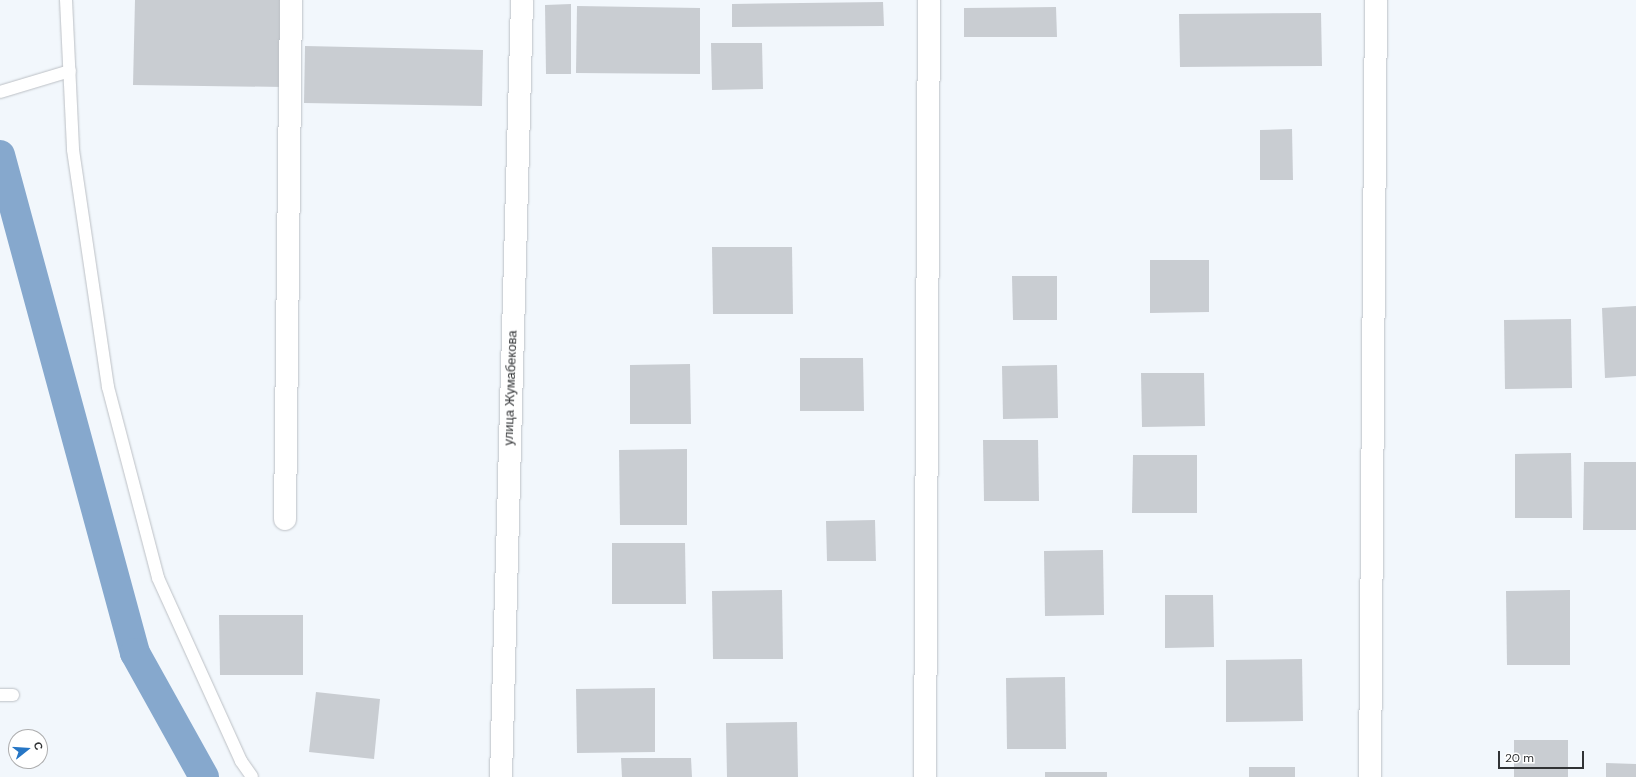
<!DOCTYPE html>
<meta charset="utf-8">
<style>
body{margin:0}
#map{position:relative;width:1636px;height:777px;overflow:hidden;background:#f2f7fc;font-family:"DM Sans",sans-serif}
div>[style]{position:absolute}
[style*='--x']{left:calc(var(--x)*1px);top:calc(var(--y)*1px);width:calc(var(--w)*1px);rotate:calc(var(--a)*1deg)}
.canal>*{height:30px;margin:-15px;padding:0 15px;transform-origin:15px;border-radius:15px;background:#86a8cd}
.building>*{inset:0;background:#c9cdd2}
.roads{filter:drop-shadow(0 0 1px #bcc0c5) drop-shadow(0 0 1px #bcc0c5)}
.service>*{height:12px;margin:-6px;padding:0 6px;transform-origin:6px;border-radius:6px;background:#fff}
.minor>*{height:22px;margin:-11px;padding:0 11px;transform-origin:11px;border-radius:11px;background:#fff}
span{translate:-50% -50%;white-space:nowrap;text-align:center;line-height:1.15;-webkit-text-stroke:3px #fff;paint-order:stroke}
.street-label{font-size:13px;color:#313335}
.north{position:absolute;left:8px;top:729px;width:40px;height:40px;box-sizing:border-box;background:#fff;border:1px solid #adadae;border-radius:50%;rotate:73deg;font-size:11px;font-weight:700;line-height:16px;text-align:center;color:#313335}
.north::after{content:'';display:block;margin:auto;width:14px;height:18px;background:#2676c5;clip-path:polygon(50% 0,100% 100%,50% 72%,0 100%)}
.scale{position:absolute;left:1498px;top:751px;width:86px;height:18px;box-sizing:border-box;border:2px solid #313335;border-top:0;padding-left:5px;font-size:12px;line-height:14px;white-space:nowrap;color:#313335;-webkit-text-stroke:3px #fff;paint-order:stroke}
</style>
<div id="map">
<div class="canal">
<div style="--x:0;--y:155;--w:516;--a:74.83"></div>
<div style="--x:135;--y:653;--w:142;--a:60.9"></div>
</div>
<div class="building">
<div style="clip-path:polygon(135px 0,284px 0,283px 87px,133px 85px)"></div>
<div style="clip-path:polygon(883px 2px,884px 26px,732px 27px,732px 4px)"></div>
<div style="clip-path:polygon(571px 4px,571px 74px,546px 74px,545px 5px)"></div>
<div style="clip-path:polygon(577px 6px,700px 8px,700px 74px,576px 73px)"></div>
<div style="clip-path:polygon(1056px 7px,1057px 37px,964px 37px,964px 8px)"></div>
<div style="clip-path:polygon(1321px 13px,1322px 66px,1180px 67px,1179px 14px)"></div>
<div style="clip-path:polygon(711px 43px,762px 43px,763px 89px,712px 90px)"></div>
<div style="clip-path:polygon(305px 46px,483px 50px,482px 106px,304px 103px)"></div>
<div style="clip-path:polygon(1292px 129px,1293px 180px,1260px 180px,1260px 130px)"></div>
<div style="clip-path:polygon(712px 247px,792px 247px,793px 314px,713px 314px)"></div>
<div style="clip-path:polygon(1150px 260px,1209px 260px,1209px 312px,1150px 313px)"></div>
<div style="clip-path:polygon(1012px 276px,1057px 276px,1057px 320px,1013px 320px)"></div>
<div style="clip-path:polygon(1636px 306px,1636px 376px,1605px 378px,1602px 308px)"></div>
<div style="clip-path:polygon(1571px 319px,1572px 388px,1505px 389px,1504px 320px)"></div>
<div style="clip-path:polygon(800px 358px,863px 358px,864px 411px,800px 411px)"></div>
<div style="clip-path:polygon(690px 364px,691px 424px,630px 424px,630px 365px)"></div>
<div style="clip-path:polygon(1057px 365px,1058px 418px,1003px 419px,1002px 366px)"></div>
<div style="clip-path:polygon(1141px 373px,1204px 373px,1205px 426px,1142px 427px)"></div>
<div style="clip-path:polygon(983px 440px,1038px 440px,1039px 501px,984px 501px)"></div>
<div style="clip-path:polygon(687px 449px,687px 525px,620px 525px,619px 450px)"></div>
<div style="clip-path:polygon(1571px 453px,1572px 518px,1515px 518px,1515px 454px)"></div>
<div style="clip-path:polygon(1133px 455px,1197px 455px,1197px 513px,1132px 513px)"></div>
<div style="clip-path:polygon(1584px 462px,1636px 462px,1636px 530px,1583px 530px)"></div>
<div style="clip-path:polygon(875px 520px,876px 561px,827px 561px,826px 521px)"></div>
<div style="clip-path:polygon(612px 543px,685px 543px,686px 604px,612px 604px)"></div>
<div style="clip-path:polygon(1103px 550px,1104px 615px,1045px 616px,1044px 551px)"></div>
<div style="clip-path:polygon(782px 590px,783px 659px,713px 659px,712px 591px)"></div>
<div style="clip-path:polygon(1570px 590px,1570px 665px,1507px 665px,1506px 591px)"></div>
<div style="clip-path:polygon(1165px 595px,1213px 595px,1214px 647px,1165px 648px)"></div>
<div style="clip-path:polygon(219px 615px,303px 615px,303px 675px,220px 675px)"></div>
<div style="clip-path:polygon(1302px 659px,1303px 721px,1226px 722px,1226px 660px)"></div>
<div style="clip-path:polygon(1065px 677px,1066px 749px,1007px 749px,1006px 678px)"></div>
<div style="clip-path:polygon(655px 688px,655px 752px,577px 753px,576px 689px)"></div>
<div style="clip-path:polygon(316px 692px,380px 699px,374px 759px,309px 752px)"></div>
<div style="clip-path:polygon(797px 722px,798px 777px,727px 777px,726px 723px)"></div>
<div style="clip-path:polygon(1514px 740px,1568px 740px,1568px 777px,1514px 777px)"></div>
<div style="clip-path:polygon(621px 758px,691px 758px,692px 777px,622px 777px)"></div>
<div style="clip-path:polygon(1606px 763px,1636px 764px,1636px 777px,1606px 777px)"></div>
<div style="clip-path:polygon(1249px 767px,1295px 767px,1295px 777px,1249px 777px)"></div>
<div style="clip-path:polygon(1045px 772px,1107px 772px,1107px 777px,1045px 777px)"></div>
</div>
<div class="roads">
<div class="service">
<div style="--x:66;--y:0;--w:150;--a:87.3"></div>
<div style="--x:73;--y:150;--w:240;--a:81.6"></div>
<div style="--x:108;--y:387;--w:197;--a:75.3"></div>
<div style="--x:158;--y:578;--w:201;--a:65.6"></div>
<div style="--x:241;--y:761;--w:19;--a:55"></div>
<div style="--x:0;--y:92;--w:73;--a:-16.7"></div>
<div style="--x:0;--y:695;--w:13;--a:0"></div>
</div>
<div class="minor">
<div style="--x:285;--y:519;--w:519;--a:-89.34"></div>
<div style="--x:501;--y:777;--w:777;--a:-88.45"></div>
<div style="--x:925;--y:777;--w:777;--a:-89.71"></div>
<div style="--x:1370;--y:777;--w:777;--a:-89.56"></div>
</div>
</div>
<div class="street-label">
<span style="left:511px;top:388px;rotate:-88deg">улица Жумабекова</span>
</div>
<div class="north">С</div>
<div class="scale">20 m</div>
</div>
